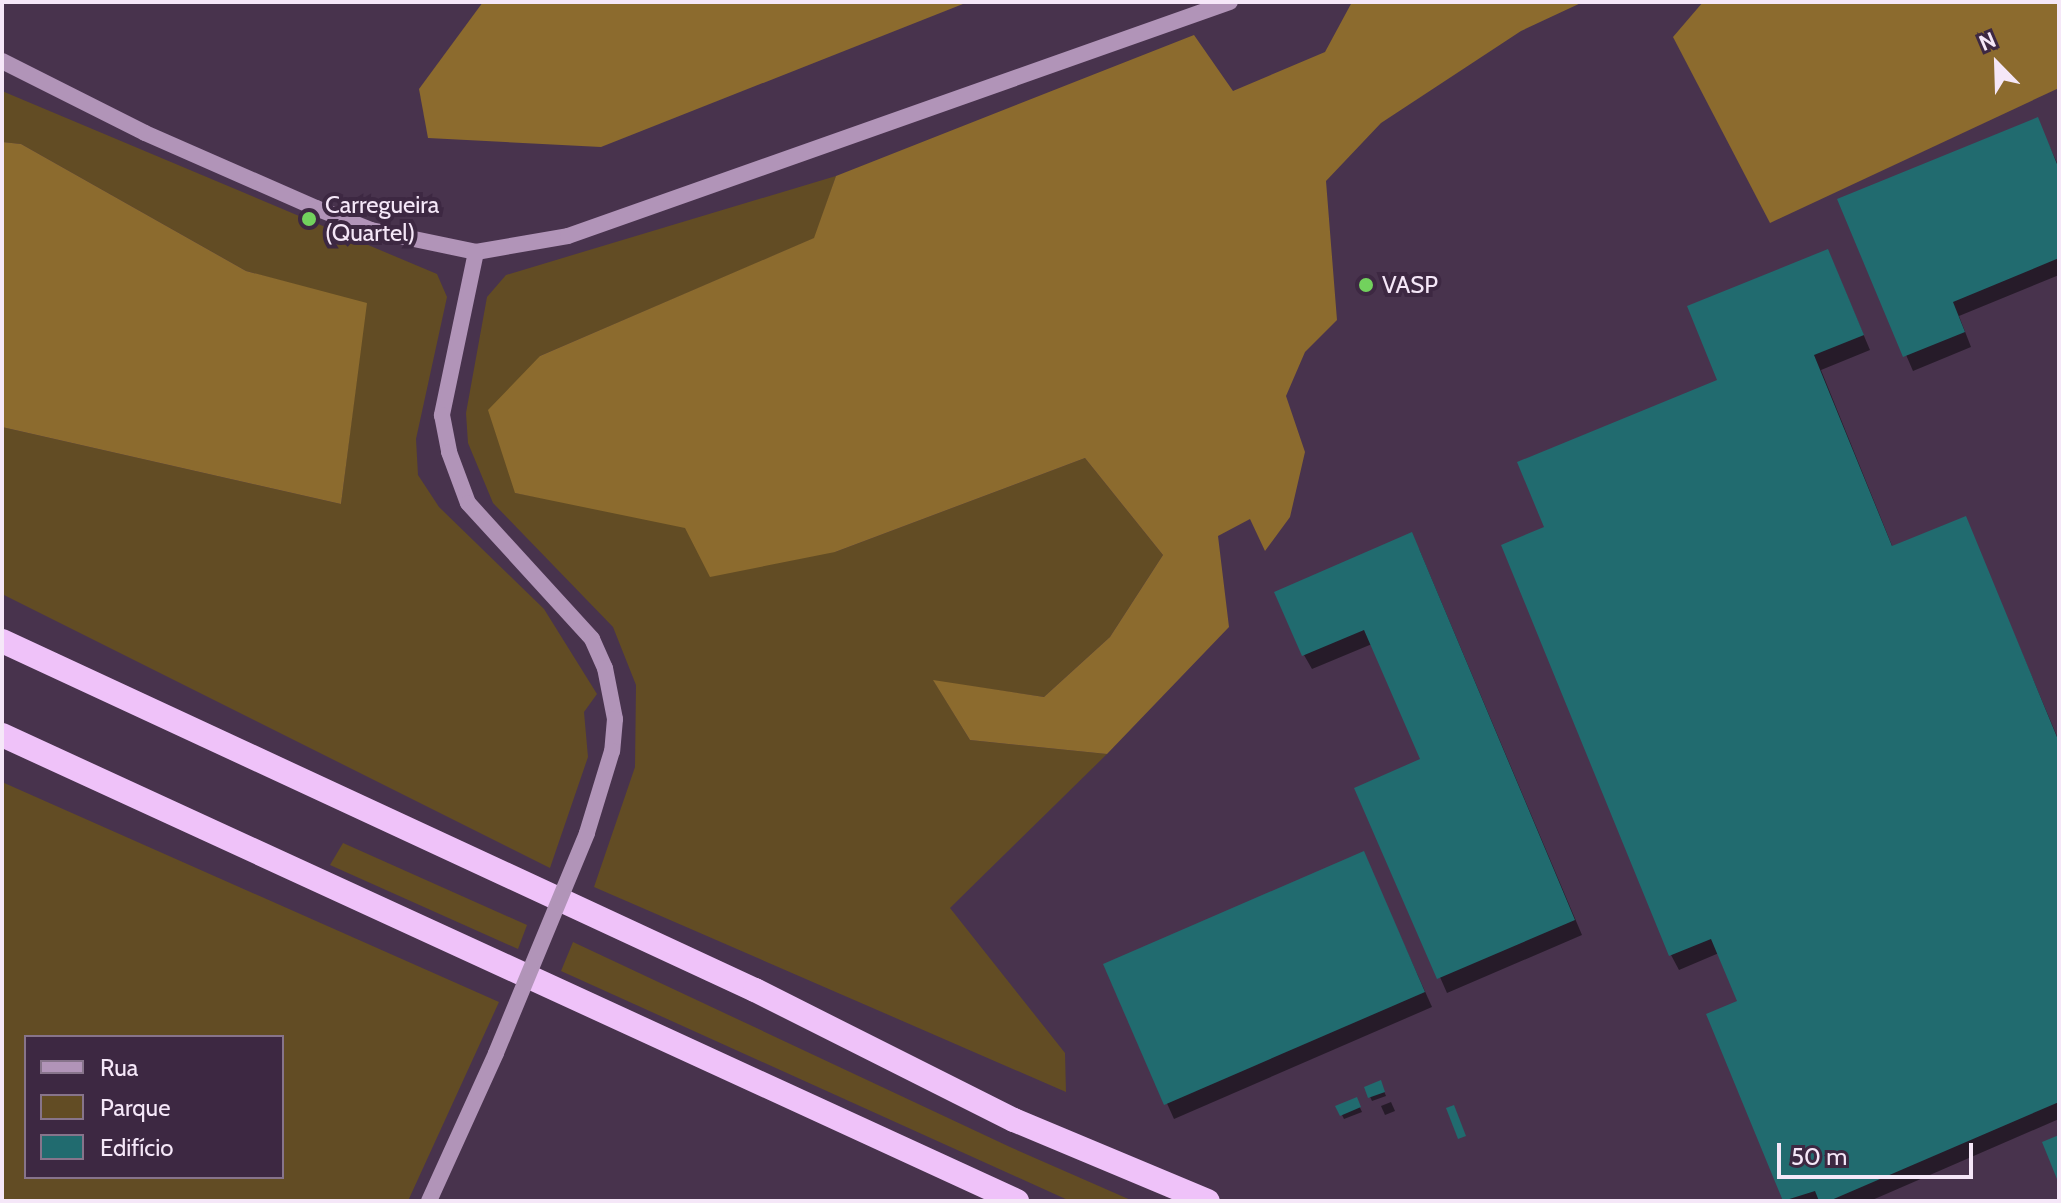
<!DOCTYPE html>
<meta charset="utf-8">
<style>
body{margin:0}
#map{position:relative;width:2061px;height:1203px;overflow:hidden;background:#48334d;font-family:Cabin,sans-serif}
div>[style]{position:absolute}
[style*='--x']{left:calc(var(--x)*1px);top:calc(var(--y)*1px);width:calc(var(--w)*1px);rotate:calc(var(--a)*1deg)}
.green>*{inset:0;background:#624c24}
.forest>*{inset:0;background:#8c6b2e}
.shadow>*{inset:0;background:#0007}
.building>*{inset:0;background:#216b6f}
.secondary>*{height:16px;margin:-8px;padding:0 8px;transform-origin:8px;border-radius:8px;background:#b194b8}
.highway>*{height:24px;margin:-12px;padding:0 12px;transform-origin:12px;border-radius:12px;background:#efc2f9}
.secondary-bridge>*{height:16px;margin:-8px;padding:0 8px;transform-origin:8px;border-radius:8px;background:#b194b8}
.dots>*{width:22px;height:22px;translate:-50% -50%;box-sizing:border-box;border:4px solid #3d2842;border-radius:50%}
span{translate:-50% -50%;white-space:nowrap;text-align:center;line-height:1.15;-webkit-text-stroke:8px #3d2842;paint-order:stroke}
.poi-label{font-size:24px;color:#f5e7f8}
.left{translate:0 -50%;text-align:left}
.frame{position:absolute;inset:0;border:4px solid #f5e7f8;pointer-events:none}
.legend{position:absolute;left:24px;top:1035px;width:260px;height:144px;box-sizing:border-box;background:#3d2842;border:2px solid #87748b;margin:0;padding:10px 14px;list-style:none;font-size:24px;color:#f5e7f8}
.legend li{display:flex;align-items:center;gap:16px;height:40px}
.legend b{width:40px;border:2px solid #87748b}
.north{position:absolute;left:1957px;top:24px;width:80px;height:80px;-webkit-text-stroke:6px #3d2842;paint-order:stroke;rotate:337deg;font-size:22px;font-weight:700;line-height:32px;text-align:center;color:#f5e7f8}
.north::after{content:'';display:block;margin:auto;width:28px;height:36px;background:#f5e7f8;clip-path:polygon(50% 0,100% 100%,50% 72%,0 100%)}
.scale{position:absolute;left:1777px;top:1143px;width:196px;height:36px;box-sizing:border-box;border:4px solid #f5e7f8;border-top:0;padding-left:10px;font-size:24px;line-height:28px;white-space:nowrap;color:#f5e7f8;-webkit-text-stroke:6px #3d2842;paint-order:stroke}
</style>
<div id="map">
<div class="green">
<div style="clip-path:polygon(2px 91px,437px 274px,447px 297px,416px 439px,418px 475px,439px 507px,544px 609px,597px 694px,584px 712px,588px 757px,550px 868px,2px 594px,2px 427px,341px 504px,366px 304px,246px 271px,21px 144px,2px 142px)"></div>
<div style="clip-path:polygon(836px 176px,815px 238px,540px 356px,515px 493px,835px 552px,1085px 458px,1163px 555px,1110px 637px,1044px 697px,934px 681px,970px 740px,1107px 754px,950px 908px,1065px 1053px,1066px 1092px,594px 887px,635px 767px,636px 685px,613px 627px,493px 503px,468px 443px,466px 413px,487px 297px,506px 275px)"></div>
<div style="clip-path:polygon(evenodd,2px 782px,499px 1002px,408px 1201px,2px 1201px,2px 782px,26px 1037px,282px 1037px,282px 1177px,26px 1177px,26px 1037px)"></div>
<div style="clip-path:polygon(343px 843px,527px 925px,518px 949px,330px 865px)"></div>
<div style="clip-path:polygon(573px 942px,1010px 1147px,1133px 1201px,1070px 1201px,561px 971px)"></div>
</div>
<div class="forest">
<div style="clip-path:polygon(483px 2px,968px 2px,601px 147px,428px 138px,419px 89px)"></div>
<div style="clip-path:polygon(1352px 2px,1583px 2px,1521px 31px,1381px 123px,1326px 181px,1337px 320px,1305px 352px,1286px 396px,1305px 452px,1290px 517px,1265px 551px,1250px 519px,1218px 536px,1229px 627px,1107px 754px,970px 740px,933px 680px,1044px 697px,1110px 637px,1163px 555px,1085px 458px,835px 552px,710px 577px,685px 528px,515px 493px,488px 410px,540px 356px,814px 238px,836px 176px,1194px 35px,1233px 91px,1325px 52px)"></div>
<div style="clip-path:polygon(1703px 2px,2059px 2px,2059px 88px,1770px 223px,1673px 37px)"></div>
<div style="clip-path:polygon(2px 142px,21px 144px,246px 271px,367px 303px,341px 504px,2px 427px)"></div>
</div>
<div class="shadow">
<div style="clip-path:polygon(2037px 120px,2059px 167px,2059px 275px,1959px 316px,1971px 347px,1913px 371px,1839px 200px)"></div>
<div style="clip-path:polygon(1828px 251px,1870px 350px,1821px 370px,1893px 548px,1965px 518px,2059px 741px,2059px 1119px,1870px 1201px,1785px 1201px,1709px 1015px,1740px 1002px,1719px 953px,1679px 970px,1671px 955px,1504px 546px,1546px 529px,1720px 381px)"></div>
<div style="clip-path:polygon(1419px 549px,1582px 935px,1447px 993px,1357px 789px,1423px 761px,1372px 644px,1312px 669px,1304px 655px)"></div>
<div style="clip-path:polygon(1363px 853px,1432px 1007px,1174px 1119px,1105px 965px)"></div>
<div style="clip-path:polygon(1382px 1086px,1386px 1096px,1372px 1101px,1366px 1088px)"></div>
<div style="clip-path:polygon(1356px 1099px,1362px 1112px,1344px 1119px,1338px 1107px)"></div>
<div style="clip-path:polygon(1391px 1102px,1395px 1111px,1385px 1115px,1381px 1106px)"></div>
</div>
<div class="building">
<div style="clip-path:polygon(2038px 117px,2059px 169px,2059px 258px,1953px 302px,1965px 332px,1903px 357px,1837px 199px)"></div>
<div style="clip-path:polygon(1828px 249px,1864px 335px,1814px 355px,1892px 546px,1966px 516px,2059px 742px,2059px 1102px,1829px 1201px,1819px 1201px,1815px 1191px,1783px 1201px,1706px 1014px,1737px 1001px,1711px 939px,1669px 956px,1501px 545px,1544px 527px,1517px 462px,1717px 380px,1687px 306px)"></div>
<div style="clip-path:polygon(1412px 532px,1575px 920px,1437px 979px,1354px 788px,1420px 759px,1364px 630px,1302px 656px,1274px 592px)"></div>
<div style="clip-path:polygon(1364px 851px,1425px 992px,1164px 1105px,1103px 964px)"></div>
<div style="clip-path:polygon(1381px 1080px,1385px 1092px,1368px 1098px,1364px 1087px)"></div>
<div style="clip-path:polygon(1357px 1097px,1361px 1107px,1340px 1116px,1335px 1106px)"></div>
<div style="clip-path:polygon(1454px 1105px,1466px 1136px,1458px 1139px,1446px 1108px)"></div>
<div style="clip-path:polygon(2059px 1135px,2059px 1184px,2042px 1142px)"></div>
</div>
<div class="secondary">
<div style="--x:2;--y:61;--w:160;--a:26.7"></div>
<div style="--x:145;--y:133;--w:187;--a:23.7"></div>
<div style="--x:316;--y:208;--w:59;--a:21.8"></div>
<div style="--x:371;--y:230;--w:107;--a:11.8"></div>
<div style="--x:476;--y:252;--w:93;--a:-9.9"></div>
<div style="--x:568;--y:236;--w:702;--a:-19.47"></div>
<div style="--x:476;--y:252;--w:167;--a:101.8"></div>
<div style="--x:442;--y:415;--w:38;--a:79"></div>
<div style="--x:449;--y:452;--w:54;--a:69.6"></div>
<div style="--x:468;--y:503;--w:184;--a:47.6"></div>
<div style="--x:592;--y:639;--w:32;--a:66"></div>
<div style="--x:605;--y:668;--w:52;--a:78.9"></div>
<div style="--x:615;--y:719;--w:32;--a:95"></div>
<div style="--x:612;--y:751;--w:86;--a:107"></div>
<div style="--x:429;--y:1201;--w:162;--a:-65.6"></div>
</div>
<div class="highway">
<div style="--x:2;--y:641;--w:830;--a:24.87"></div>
<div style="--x:755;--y:990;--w:290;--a:26.7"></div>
<div style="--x:1014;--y:1120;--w:210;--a:22.7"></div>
<div style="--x:2;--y:735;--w:1117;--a:24.66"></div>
</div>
<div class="secondary-bridge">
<div style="--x:496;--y:1053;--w:238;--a:-67.5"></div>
</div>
<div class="dots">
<div style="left:309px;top:219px;background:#72d25d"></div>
<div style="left:1366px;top:285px;background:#72d25d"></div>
</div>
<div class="poi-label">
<span class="left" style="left:325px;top:219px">Carregueira<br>(Quartel)</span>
<span class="left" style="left:1382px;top:285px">VASP</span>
</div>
<div class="frame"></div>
<ul class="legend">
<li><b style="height:10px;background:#b194b8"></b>Rua</li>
<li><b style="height:22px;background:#624c24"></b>Parque</li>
<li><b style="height:22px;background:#216b6f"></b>Edifício</li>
</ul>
<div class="north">N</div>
<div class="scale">50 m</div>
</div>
